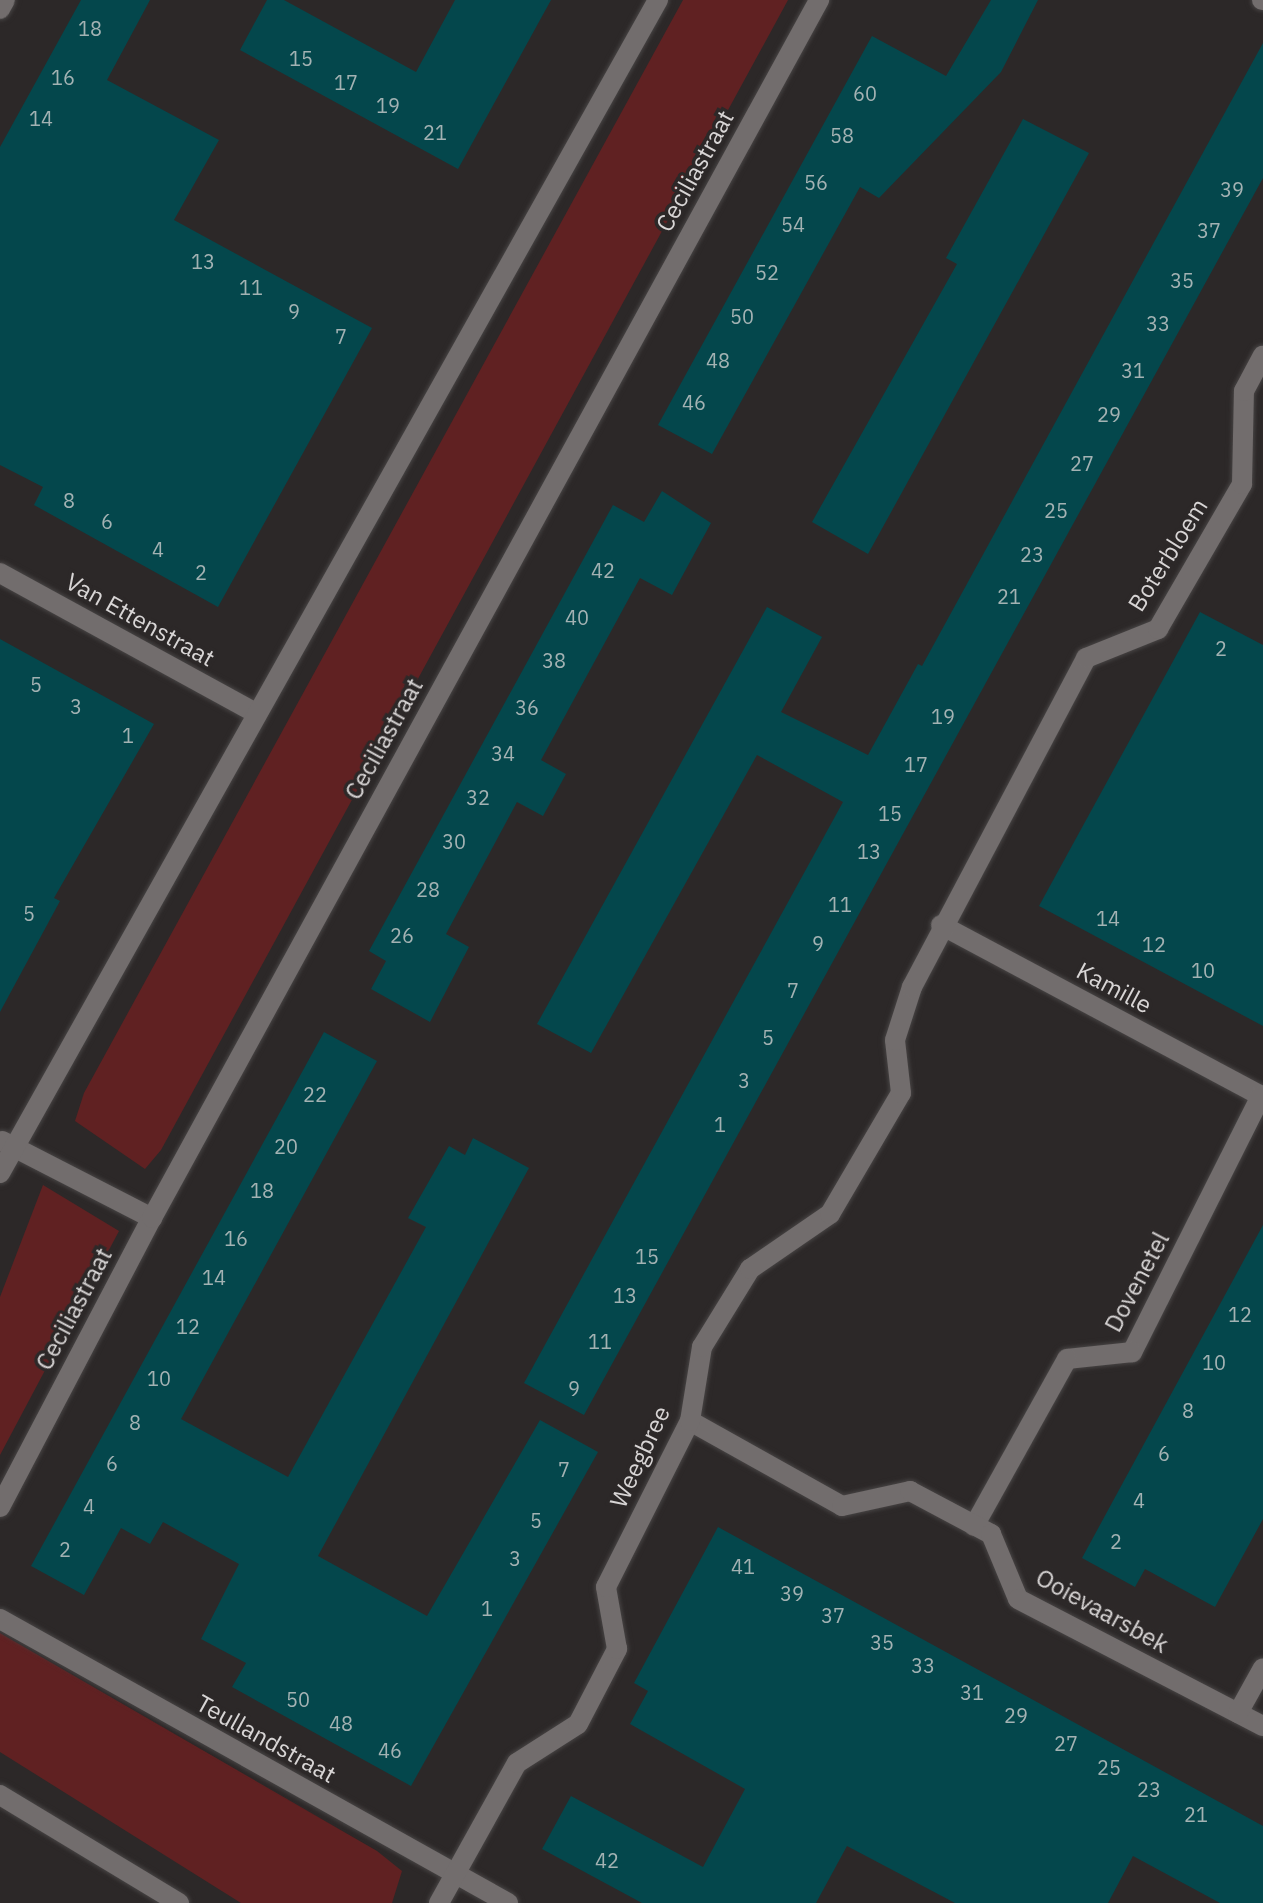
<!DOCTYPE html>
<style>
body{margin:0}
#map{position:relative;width:1263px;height:1903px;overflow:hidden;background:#2c2828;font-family:"IBM Plex Sans",sans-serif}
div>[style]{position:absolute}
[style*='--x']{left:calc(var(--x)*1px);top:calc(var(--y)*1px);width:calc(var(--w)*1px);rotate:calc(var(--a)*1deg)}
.green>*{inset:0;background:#602122}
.building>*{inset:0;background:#04474c}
.roads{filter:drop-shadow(0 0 2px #474444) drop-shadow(0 0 2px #474444)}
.minor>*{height:20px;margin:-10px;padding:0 10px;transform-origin:10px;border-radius:10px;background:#726d6d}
span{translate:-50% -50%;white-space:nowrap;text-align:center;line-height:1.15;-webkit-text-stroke:7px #2c2828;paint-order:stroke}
.number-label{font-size:20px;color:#a3b2b3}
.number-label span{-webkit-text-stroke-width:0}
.street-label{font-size:24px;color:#d8d5d5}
</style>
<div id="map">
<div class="green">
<div style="clip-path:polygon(683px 0,788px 0,161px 1150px,145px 1169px,75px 1121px,84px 1093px)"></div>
<div style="clip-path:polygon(43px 1185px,119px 1231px,0 1455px,0 1297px)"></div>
<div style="clip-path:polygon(0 1633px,377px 1851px,402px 1871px,392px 1903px,241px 1903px,0 1752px)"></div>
</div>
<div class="building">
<div style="clip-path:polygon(81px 0,150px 0,107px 80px,219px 140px,174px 220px,372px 328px,218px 607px,34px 505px,43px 487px,0 465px,0 147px)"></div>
<div style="clip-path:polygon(267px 0,284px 0,416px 72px,455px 0,551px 0,458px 169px,240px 50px)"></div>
<div style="clip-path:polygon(991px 0,1038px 0,1001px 72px,879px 198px,860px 187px,712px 454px,658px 425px,872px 36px,946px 76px)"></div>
<div style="clip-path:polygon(1263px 43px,1263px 178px,584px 1415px,524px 1383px,843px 802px,757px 755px,591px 1053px,537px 1024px,767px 607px,822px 637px,781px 712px,868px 755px,918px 664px,922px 666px)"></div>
<div style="clip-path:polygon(1023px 119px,1089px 153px,868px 554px,812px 522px,957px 264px,946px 258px)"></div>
<div style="clip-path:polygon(662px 491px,711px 523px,672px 595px,640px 578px,541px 760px,566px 774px,543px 816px,517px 802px,446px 934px,469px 947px,430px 1022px,371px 989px,386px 961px,369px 951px,613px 505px,644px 522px)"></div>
<div style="clip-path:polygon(1200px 612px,1263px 645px,1263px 1026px,1039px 906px)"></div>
<div style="clip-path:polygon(0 639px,154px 724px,54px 898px,60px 901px,0 1012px)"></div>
<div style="clip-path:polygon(324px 1032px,377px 1061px,181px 1419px,288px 1477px,426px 1227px,408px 1218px,449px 1146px,465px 1155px,473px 1138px,529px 1168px,318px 1556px,427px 1616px,540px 1420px,598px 1452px,411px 1786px,232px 1687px,246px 1663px,201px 1639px,239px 1564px,163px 1522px,150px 1544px,121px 1528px,84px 1595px,31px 1566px)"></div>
<div style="clip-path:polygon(1263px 1225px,1263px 1519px,1215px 1607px,1145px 1569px,1135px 1587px,1082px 1558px)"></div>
<div style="clip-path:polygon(718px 1527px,1263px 1826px,1263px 1903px,1220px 1903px,1133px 1856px,1108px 1903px,955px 1903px,847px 1846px,816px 1903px,642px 1903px,542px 1849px,571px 1796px,703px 1867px,745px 1789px,630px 1724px,648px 1691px,634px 1683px)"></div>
</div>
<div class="roads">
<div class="minor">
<div style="--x:1262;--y:0;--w:1;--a:0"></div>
<div style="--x:0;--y:9;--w:10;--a:-61"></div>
<div style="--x:0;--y:573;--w:292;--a:28.7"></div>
<div style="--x:941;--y:925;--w:363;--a:28.1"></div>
<div style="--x:1261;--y:1096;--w:287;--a:116.7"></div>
<div style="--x:1132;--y:1352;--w:65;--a:173.9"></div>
<div style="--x:1067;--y:1359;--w:191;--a:119.1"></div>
<div style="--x:2;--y:1141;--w:169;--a:27.2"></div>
<div style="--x:0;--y:1173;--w:1345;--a:-60.71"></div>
<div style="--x:690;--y:1421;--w:174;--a:29.2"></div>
<div style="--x:842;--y:1506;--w:70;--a:-12.4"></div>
<div style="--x:910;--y:1491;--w:92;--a:28"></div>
<div style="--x:991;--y:1534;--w:70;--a:67.4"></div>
<div style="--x:1018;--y:1599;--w:276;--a:27.4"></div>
<div style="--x:0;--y:1507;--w:327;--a:-62.3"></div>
<div style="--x:152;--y:1218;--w:1389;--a:-61.29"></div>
<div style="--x:0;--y:1619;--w:582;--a:29.21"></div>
<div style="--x:1238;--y:1713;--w:51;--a:-60.9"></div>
<div style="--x:0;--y:1795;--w:209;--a:31.1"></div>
<div style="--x:439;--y:1903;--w:160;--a:-60.9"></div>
<div style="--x:517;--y:1763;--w:72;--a:-32.6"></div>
<div style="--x:578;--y:1724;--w:85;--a:-62.5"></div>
<div style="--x:617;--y:1649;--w:63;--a:-100.1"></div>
<div style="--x:606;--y:1587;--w:186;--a:-63.2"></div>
<div style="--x:690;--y:1421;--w:75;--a:-80.8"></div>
<div style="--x:702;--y:1347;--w:92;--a:-58.4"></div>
<div style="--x:750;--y:1269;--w:97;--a:-34.5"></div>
<div style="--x:830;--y:1214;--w:140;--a:-59.6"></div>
<div style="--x:901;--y:1093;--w:53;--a:-96.5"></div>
<div style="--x:895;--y:1040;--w:56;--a:-72.2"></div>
<div style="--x:912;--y:987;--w:372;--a:-62.1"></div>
<div style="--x:1086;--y:658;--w:78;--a:-21.9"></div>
<div style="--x:1158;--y:629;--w:168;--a:-59.9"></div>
<div style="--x:1242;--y:484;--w:93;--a:-88.8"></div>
<div style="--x:1244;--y:391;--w:40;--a:-62"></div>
</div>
</div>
<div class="number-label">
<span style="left:90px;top:28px">18</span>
<span style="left:301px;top:58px">15</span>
<span style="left:63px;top:77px">16</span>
<span style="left:346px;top:82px">17</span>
<span style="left:865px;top:93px">60</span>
<span style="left:388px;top:105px">19</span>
<span style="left:41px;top:118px">14</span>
<span style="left:435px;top:132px">21</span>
<span style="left:842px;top:135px">58</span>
<span style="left:816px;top:182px">56</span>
<span style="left:1232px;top:189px">39</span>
<span style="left:793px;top:224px">54</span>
<span style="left:1209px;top:230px">37</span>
<span style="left:203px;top:261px">13</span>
<span style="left:767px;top:272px">52</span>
<span style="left:1182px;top:280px">35</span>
<span style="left:251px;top:287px">11</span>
<span style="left:294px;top:311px">9</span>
<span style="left:742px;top:316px">50</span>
<span style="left:1158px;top:323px">33</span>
<span style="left:341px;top:336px">7</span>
<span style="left:718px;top:360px">48</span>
<span style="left:1133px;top:370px">31</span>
<span style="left:694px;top:402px">46</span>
<span style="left:1109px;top:414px">29</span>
<span style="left:1082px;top:463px">27</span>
<span style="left:69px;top:500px">8</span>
<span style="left:1056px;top:510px">25</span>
<span style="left:107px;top:521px">6</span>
<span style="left:158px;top:549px">4</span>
<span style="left:1032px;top:554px">23</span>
<span style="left:603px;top:570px">42</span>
<span style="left:201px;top:572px">2</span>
<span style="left:1009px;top:596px">21</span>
<span style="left:577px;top:617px">40</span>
<span style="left:1221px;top:648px">2</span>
<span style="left:554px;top:660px">38</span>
<span style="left:36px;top:684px">5</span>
<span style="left:76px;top:706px">3</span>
<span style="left:527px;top:707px">36</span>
<span style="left:943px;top:716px">19</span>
<span style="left:128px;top:735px">1</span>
<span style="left:503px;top:753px">34</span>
<span style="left:916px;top:764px">17</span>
<span style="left:478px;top:797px">32</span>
<span style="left:890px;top:813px">15</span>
<span style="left:454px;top:841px">30</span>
<span style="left:869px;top:851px">13</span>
<span style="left:428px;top:889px">28</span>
<span style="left:840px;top:904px">11</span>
<span style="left:29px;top:913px">5</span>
<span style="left:1108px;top:918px">14</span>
<span style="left:402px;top:935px">26</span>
<span style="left:818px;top:943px">9</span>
<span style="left:1154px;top:944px">12</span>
<span style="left:1203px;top:970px">10</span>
<span style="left:793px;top:990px">7</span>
<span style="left:768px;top:1037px">5</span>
<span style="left:744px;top:1080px">3</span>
<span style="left:315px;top:1094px">22</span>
<span style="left:720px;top:1124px">1</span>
<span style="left:286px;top:1146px">20</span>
<span style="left:262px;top:1190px">18</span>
<span style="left:236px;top:1238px">16</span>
<span style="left:647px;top:1256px">15</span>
<span style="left:214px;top:1277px">14</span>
<span style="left:625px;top:1295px">13</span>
<span style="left:1240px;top:1314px">12</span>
<span style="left:188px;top:1326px">12</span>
<span style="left:600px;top:1341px">11</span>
<span style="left:1214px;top:1362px">10</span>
<span style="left:159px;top:1378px">10</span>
<span style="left:574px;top:1388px">9</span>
<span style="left:1188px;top:1410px">8</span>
<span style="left:135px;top:1422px">8</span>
<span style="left:1164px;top:1453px">6</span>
<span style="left:112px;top:1463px">6</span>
<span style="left:564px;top:1469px">7</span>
<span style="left:1139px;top:1500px">4</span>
<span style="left:89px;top:1506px">4</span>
<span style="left:536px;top:1520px">5</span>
<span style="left:1116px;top:1541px">2</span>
<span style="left:65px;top:1549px">2</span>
<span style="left:515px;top:1558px">3</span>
<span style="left:743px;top:1566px">41</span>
<span style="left:792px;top:1593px">39</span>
<span style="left:487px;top:1608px">1</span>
<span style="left:833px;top:1615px">37</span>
<span style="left:882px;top:1642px">35</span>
<span style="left:923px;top:1665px">33</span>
<span style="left:972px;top:1692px">31</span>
<span style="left:298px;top:1699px">50</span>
<span style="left:1016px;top:1715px">29</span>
<span style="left:341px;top:1723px">48</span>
<span style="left:1066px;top:1743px">27</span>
<span style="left:390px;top:1750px">46</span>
<span style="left:1109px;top:1767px">25</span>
<span style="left:1149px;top:1789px">23</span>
<span style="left:1196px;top:1814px">21</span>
<span style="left:607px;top:1860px">42</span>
</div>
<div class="street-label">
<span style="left:695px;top:171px;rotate:-61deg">Ceciliastraat</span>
<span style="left:1168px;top:555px;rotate:-58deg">Boterbloem</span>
<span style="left:140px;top:620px;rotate:29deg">Van Ettenstraat</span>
<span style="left:384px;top:739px;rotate:-61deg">Ceciliastraat</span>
<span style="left:1114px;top:988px;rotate:28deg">Kamille</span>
<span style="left:1137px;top:1282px;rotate:-62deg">Dovenetel</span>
<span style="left:74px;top:1309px;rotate:-62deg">Ceciliastraat</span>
<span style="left:640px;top:1457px;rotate:-65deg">Weegbree</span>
<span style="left:1102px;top:1611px;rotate:29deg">Ooievaarsbek</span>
<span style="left:266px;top:1739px;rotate:29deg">Teullandstraat</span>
</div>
</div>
